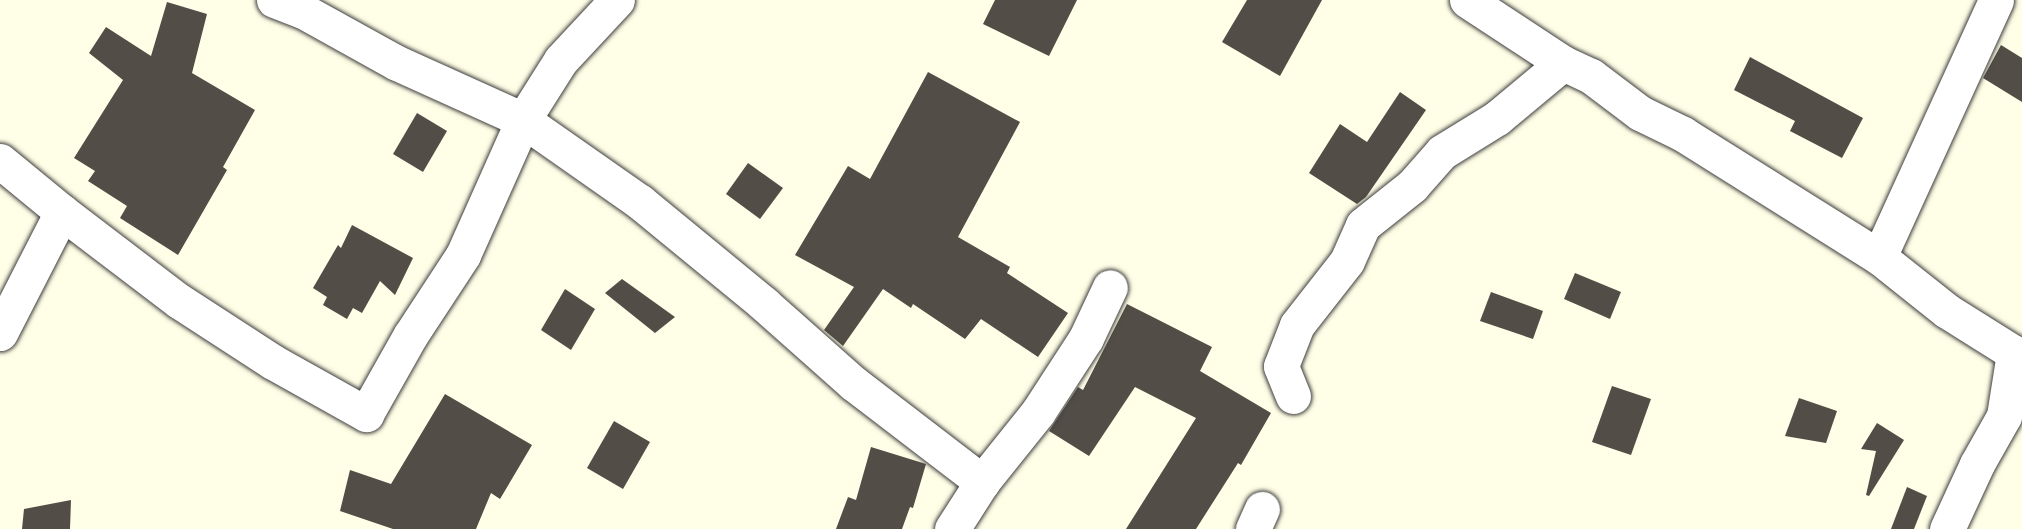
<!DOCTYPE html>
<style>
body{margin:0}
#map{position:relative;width:2022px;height:529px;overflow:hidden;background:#fffee6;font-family:"Playfair Display",serif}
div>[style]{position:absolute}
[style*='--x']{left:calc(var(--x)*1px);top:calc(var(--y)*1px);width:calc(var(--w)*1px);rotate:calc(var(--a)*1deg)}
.building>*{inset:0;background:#524d46}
.roads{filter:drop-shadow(0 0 2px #3d3d3d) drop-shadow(0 0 2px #3d3d3d)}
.minor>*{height:35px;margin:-17.5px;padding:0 17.5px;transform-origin:17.5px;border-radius:17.5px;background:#fff}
span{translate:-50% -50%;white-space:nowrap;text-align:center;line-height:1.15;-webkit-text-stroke:7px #fff;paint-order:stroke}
</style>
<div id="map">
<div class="building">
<div style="clip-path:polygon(995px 0,1077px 0,1049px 56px,983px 24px)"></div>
<div style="clip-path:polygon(1247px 0,1322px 0,1280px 76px,1222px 42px)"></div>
<div style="clip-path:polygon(167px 2px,207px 14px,192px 73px,255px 110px,223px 167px,227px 170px,178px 255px,120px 218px,127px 206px,88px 181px,95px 171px,74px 158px,123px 80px,89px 53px,106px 27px,151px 56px)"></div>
<div style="clip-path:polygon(2001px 45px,2022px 58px,2022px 102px,1983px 78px)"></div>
<div style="clip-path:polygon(1750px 57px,1863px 118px,1842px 158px,1790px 131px,1795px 121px,1734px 90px)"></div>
<div style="clip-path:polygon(928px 72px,1020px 122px,958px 237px,1010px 267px,1007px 273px,1068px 313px,1038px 357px,981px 319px,965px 339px,913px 304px,911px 308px,883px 289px,843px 346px,824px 330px,854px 287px,795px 255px,848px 166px,870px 179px)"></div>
<div style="clip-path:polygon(1400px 92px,1426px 110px,1366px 197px,1357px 204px,1309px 173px,1340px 124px,1367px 142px)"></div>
<div style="clip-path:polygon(417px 113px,447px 131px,423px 172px,393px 154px)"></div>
<div style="clip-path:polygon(748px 163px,783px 188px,760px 219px,726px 194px)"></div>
<div style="clip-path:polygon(352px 225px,413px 258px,395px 295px,380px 281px,362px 313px,353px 308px,347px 319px,323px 305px,327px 297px,313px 288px,338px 245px,341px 248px)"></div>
<div style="clip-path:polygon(1575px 273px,1621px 292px,1610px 319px,1564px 299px)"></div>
<div style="clip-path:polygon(622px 279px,675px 317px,655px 333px,605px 293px)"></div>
<div style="clip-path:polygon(565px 289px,595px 309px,571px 350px,541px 330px)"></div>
<div style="clip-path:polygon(1491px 292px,1543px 311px,1533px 339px,1480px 321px)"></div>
<div style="clip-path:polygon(1127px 304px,1212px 347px,1200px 371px,1271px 413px,1241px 465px,1238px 463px,1196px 529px,1126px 529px,1196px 418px,1135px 387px,1089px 456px,1049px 431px,1078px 387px,1083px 390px)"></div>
<div style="clip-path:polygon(1612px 386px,1651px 399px,1631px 455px,1592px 442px)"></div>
<div style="clip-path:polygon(445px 394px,532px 445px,500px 499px,491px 493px,476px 529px,393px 529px,340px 511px,350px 470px,391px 484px)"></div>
<div style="clip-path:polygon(1799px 398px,1837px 411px,1826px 443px,1785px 436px)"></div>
<div style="clip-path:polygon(614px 421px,650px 442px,623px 489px,587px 468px)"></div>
<div style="clip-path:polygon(1877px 423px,1904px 440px,1869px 496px,1866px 495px,1876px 451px,1861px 449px)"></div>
<div style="clip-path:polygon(871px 447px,926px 464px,913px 508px,910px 507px,902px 529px,836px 529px,848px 497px,856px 500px)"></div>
<div style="clip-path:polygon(1907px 487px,1927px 496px,1914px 529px,1891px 529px)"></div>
<div style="clip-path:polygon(71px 500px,70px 529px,22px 529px,24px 509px)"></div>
</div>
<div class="roads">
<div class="minor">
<div style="--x:274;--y:0;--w:31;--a:21"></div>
<div style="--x:303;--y:11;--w:107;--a:29"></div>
<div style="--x:397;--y:63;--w:138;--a:24.3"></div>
<div style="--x:523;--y:120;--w:143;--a:35"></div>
<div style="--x:640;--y:202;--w:161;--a:39.4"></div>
<div style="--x:764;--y:304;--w:119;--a:41.6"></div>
<div style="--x:853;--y:383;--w:163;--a:37.5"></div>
<div style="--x:982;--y:482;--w:90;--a:-51.3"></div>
<div style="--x:1038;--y:412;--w:88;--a:-57"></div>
<div style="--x:1086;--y:338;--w:56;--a:-64.8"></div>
<div style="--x:1467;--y:0;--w:115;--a:33.3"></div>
<div style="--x:1563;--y:63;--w:31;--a:25"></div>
<div style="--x:1591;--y:76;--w:61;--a:37.1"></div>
<div style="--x:1640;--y:113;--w:48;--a:26"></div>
<div style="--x:1683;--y:134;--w:231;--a:32.1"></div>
<div style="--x:0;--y:161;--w:80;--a:39.4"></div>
<div style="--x:0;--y:333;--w:136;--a:-62.9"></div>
<div style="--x:62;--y:212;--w:147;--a:37.3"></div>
<div style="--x:179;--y:301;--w:112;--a:33"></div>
<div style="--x:273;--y:362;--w:107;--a:29.2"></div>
<div style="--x:366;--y:414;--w:90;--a:-60.6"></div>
<div style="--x:410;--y:336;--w:97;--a:-56.8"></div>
<div style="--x:463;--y:255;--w:148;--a:-66"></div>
<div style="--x:523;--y:120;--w:71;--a:-57.7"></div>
<div style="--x:561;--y:60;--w:82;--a:-47"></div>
<div style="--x:1293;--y:396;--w:32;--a:-112"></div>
<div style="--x:1281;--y:366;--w:44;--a:-68.7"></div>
<div style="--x:1297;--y:325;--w:81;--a:-52"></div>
<div style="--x:1347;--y:261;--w:39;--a:-66"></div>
<div style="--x:1363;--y:225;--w:63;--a:-38.5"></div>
<div style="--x:1412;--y:186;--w:45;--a:-48.6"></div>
<div style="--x:1442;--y:152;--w:65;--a:-31.7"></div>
<div style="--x:1497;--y:118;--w:86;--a:-39.8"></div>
<div style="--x:952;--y:529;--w:56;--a:-57.4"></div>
<div style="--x:1253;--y:529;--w:22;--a:-66"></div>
<div style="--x:1947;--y:529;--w:72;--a:-65.2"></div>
<div style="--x:1977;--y:464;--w:55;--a:-60.6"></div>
<div style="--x:2004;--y:416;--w:64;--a:-81"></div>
<div style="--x:2014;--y:353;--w:79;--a:-147.9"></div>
<div style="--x:1947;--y:311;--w:87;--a:-141.5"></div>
<div style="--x:1879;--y:257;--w:282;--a:-65.5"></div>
</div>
</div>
</div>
